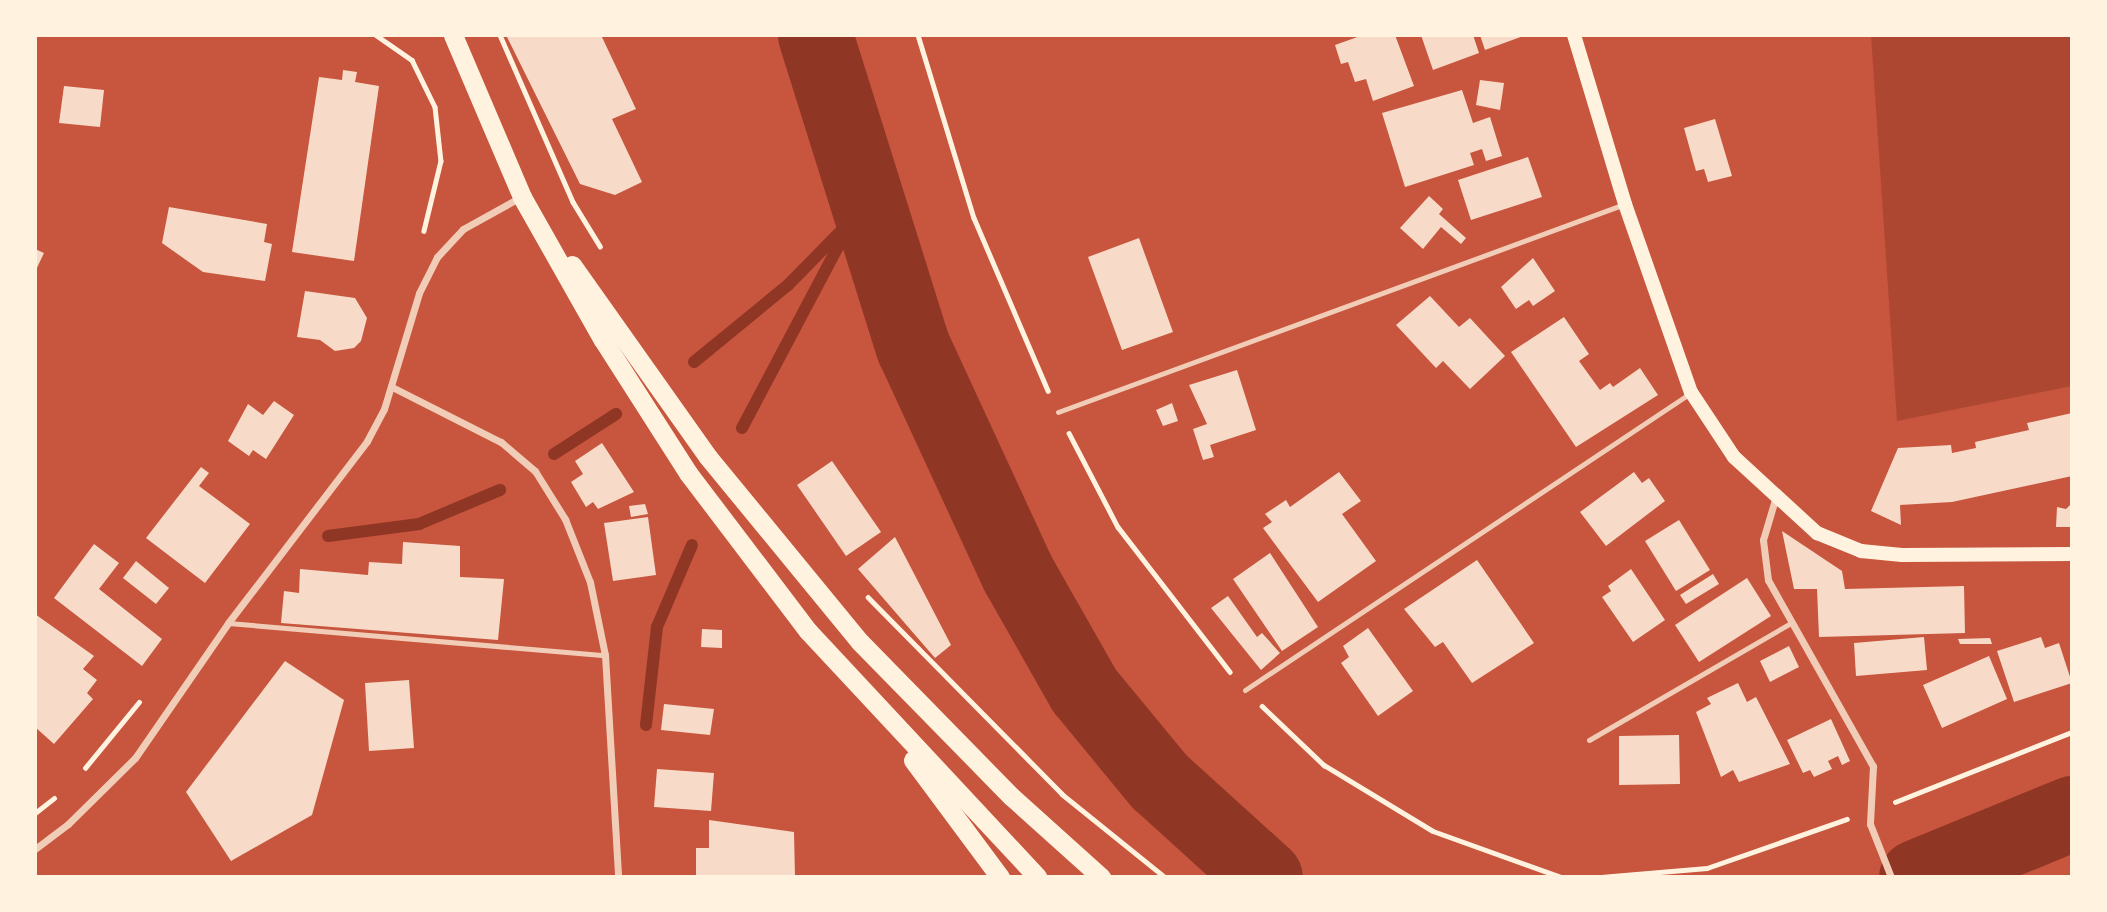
<!DOCTYPE html>
<style>
body{margin:0}
#map{position:relative;width:2107px;height:912px;overflow:hidden;background:#c8553d;font-family:"DM Sans",sans-serif}
div>[style]{position:absolute}
[style*='--x']{left:calc(var(--x)*1px);top:calc(var(--y)*1px);width:calc(var(--w)*1px);rotate:calc(var(--a)*1deg)}
.green>*{inset:0;background:#ae4732}
.stream>*{height:12px;margin:-6px;padding:0 6px;transform-origin:6px;border-radius:6px;background:#8f3625}
.river>*{height:75px;margin:-37.5px;padding:0 37.5px;transform-origin:37.5px;border-radius:37.5px;background:#8f3625}
.building>*{inset:0;background:#f7dbc8}
.path>*{height:4.5px;margin:-2.25px;padding:0 2.25px;transform-origin:2.25px;border-radius:2.25px;background:#fff3e0}
.service>*{height:5px;margin:-2.5px;padding:0 2.5px;transform-origin:2.5px;border-radius:2.5px;background:#f1ccb7}
.minor>*{height:7px;margin:-3.5px;padding:0 3.5px;transform-origin:3.5px;border-radius:3.5px;background:#f1ccb7}
.secondary>*{height:14px;margin:-7px;padding:0 7px;transform-origin:7px;border-radius:7px;background:#fff3e0}
.trunk>*{height:19px;margin:-9.5px;padding:0 9.5px;transform-origin:9.5px;border-radius:9.5px;background:#fff3e0}
span{translate:-50% -50%;white-space:nowrap;text-align:center;line-height:1.15;-webkit-text-stroke:7px #fff3e0;paint-order:stroke}
.frame{position:absolute;inset:0;border:37px solid #fff3e0;pointer-events:none}
</style>
<div id="map">
<div class="green">
<div style="clip-path:polygon(1871px 35px,2072px 35px,2072px 386px,1897px 421px)"></div>
</div>
<div class="stream">
<div style="--x:694;--y:362;--w:122;--a:-39.3"></div>
<div style="--x:788;--y:285;--w:90;--a:-45.5"></div>
<div style="--x:851;--y:221;--w:34;--a:-73"></div>
<div style="--x:742;--y:428;--w:224;--a:-62.1"></div>
<div style="--x:554;--y:454;--w:74;--a:-32.8"></div>
<div style="--x:328;--y:536;--w:92;--a:-7.5"></div>
<div style="--x:419;--y:524;--w:88;--a:-22.8"></div>
<div style="--x:646;--y:725;--w:99;--a:-83.6"></div>
<div style="--x:657;--y:627;--w:89;--a:-66.9"></div>
</div>
<div class="river">
<div style="--x:815;--y:35;--w:327;--a:72.6"></div>
<div style="--x:913;--y:347;--w:250;--a:65.2"></div>
<div style="--x:1018;--y:574;--w:133;--a:60.4"></div>
<div style="--x:1084;--y:690;--w:118;--a:50.5"></div>
<div style="--x:1159;--y:781;--w:143;--a:42.2"></div>
<div style="--x:1916;--y:877;--w:169;--a:-22.3"></div>
</div>
<div class="building">
<div style="clip-path:polygon(506px 35px,601px 35px,636px 109px,612px 119px,642px 182px,615px 195px,580px 184px)"></div>
<div style="clip-path:polygon(1363px 35px,1395px 35px,1414px 86px,1373px 101px,1366px 79px,1355px 82px,1348px 62px,1341px 64px,1335px 45px)"></div>
<div style="clip-path:polygon(1421px 35px,1473px 35px,1479px 53px,1433px 70px)"></div>
<div style="clip-path:polygon(1480px 35px,1526px 35px,1485px 50px)"></div>
<div style="clip-path:polygon(343px 70px,357px 72px,355px 82px,379px 86px,354px 261px,292px 252px,319px 77px,342px 80px)"></div>
<div style="clip-path:polygon(1480px 80px,1504px 83px,1500px 110px,1476px 105px)"></div>
<div style="clip-path:polygon(64px 86px,104px 90px,100px 127px,59px 123px)"></div>
<div style="clip-path:polygon(1462px 90px,1473px 123px,1490px 117px,1502px 156px,1486px 161px,1482px 149px,1470px 153px,1474px 165px,1405px 187px,1382px 113px)"></div>
<div style="clip-path:polygon(1715px 119px,1732px 176px,1708px 182px,1704px 169px,1696px 171px,1684px 128px)"></div>
<div style="clip-path:polygon(1528px 157px,1542px 197px,1471px 220px,1458px 180px)"></div>
<div style="clip-path:polygon(1429px 196px,1443px 209px,1439px 214px,1466px 238px,1461px 244px,1441px 227px,1423px 249px,1400px 228px)"></div>
<div style="clip-path:polygon(169px 207px,267px 224px,264px 242px,272px 244px,265px 281px,203px 272px,162px 243px)"></div>
<div style="clip-path:polygon(1139px 238px,1173px 332px,1122px 350px,1088px 257px)"></div>
<div style="clip-path:polygon(35px 249px,44px 253px,35px 272px)"></div>
<div style="clip-path:polygon(1533px 258px,1555px 291px,1533px 306px,1529px 300px,1516px 309px,1501px 287px)"></div>
<div style="clip-path:polygon(305px 291px,355px 298px,367px 318px,361px 341px,354px 348px,335px 351px,320px 340px,297px 337px)"></div>
<div style="clip-path:polygon(1430px 296px,1459px 327px,1470px 318px,1505px 356px,1470px 389px,1443px 361px,1436px 368px,1396px 325px)"></div>
<div style="clip-path:polygon(1564px 317px,1589px 354px,1579px 361px,1600px 390px,1610px 383px,1613px 387px,1640px 368px,1658px 395px,1576px 447px,1511px 352px)"></div>
<div style="clip-path:polygon(1237px 370px,1256px 430px,1210px 445px,1214px 457px,1203px 460px,1193px 429px,1207px 424px,1189px 385px)"></div>
<div style="clip-path:polygon(274px 401px,294px 415px,266px 459px,253px 450px,249px 456px,228px 441px,248px 404px,263px 415px)"></div>
<div style="clip-path:polygon(1172px 403px,1178px 421px,1163px 426px,1156px 410px)"></div>
<div style="clip-path:polygon(2072px 413px,2072px 476px,1952px 502px,1900px 505px,1901px 525px,1871px 511px,1898px 448px,1951px 445px,1952px 453px,1976px 448px,1975px 442px,2029px 430px,2027px 423px)"></div>
<div style="clip-path:polygon(602px 443px,634px 492px,598px 509px,593px 502px,586px 507px,571px 482px,583px 474px,575px 461px)"></div>
<div style="clip-path:polygon(832px 461px,881px 532px,846px 556px,797px 485px)"></div>
<div style="clip-path:polygon(201px 467px,209px 473px,199px 486px,250px 524px,205px 583px,146px 538px)"></div>
<div style="clip-path:polygon(1339px 472px,1361px 501px,1342px 514px,1376px 561px,1318px 602px,1263px 528px,1272px 522px,1265px 514px,1286px 500px,1290px 507px)"></div>
<div style="clip-path:polygon(1634px 472px,1642px 483px,1649px 478px,1665px 501px,1606px 546px,1580px 512px)"></div>
<div style="clip-path:polygon(2072px 503px,2072px 527px,2056px 527px,2057px 507px,2066px 509px)"></div>
<div style="clip-path:polygon(645px 504px,648px 514px,631px 517px,629px 506px)"></div>
<div style="clip-path:polygon(648px 517px,656px 575px,613px 581px,604px 523px)"></div>
<div style="clip-path:polygon(1679px 520px,1710px 570px,1676px 591px,1645px 541px)"></div>
<div style="clip-path:polygon(1782px 531px,1842px 571px,1845px 589px,1964px 586px,1965px 633px,1819px 637px,1817px 589px,1794px 589px)"></div>
<div style="clip-path:polygon(895px 537px,951px 645px,935px 658px,858px 569px)"></div>
<div style="clip-path:polygon(403px 542px,460px 546px,460px 577px,504px 579px,498px 640px,281px 623px,284px 591px,299px 593px,300px 569px,368px 575px,369px 562px,402px 564px)"></div>
<div style="clip-path:polygon(94px 544px,119px 563px,99px 589px,162px 639px,142px 666px,54px 598px)"></div>
<div style="clip-path:polygon(1270px 553px,1318px 627px,1282px 651px,1233px 579px)"></div>
<div style="clip-path:polygon(1477px 560px,1534px 643px,1472px 683px,1443px 642px,1435px 647px,1404px 609px)"></div>
<div style="clip-path:polygon(136px 561px,169px 588px,156px 604px,123px 578px)"></div>
<div style="clip-path:polygon(1631px 569px,1665px 620px,1633px 642px,1602px 597px,1611px 591px,1608px 586px)"></div>
<div style="clip-path:polygon(1713px 574px,1719px 584px,1686px 604px,1680px 595px)"></div>
<div style="clip-path:polygon(1747px 578px,1771px 616px,1699px 662px,1675px 625px)"></div>
<div style="clip-path:polygon(1228px 596px,1257px 637px,1262px 633px,1280px 653px,1261px 670px,1211px 608px)"></div>
<div style="clip-path:polygon(35px 614px,94px 656px,83px 669px,97px 680px,87px 693px,93px 699px,54px 744px,35px 727px)"></div>
<div style="clip-path:polygon(1368px 628px,1413px 691px,1378px 716px,1341px 663px,1349px 657px,1343px 646px)"></div>
<div style="clip-path:polygon(702px 629px,722px 630px,722px 648px,701px 647px)"></div>
<div style="clip-path:polygon(1924px 637px,1927px 670px,1856px 676px,1854px 643px)"></div>
<div style="clip-path:polygon(2041px 637px,2045px 648px,2059px 643px,2072px 683px,2014px 702px,1997px 651px)"></div>
<div style="clip-path:polygon(1990px 638px,1992px 644px,1960px 644px,1958px 639px)"></div>
<div style="clip-path:polygon(1789px 646px,1799px 667px,1770px 682px,1760px 661px)"></div>
<div style="clip-path:polygon(1989px 656px,2007px 699px,1942px 728px,1923px 685px)"></div>
<div style="clip-path:polygon(285px 661px,344px 700px,312px 815px,231px 861px,186px 792px)"></div>
<div style="clip-path:polygon(409px 680px,414px 748px,369px 751px,365px 683px)"></div>
<div style="clip-path:polygon(1738px 683px,1747px 702px,1756px 697px,1790px 764px,1739px 782px,1733px 770px,1721px 777px,1696px 712px,1711px 704px,1707px 698px)"></div>
<div style="clip-path:polygon(664px 704px,714px 709px,710px 735px,661px 730px)"></div>
<div style="clip-path:polygon(1831px 719px,1850px 761px,1842px 765px,1838px 756px,1828px 761px,1832px 769px,1814px 777px,1810px 770px,1803px 773px,1787px 740px)"></div>
<div style="clip-path:polygon(1679px 735px,1680px 784px,1619px 785px,1619px 736px)"></div>
<div style="clip-path:polygon(657px 769px,714px 773px,711px 811px,654px 807px)"></div>
<div style="clip-path:polygon(709px 820px,794px 832px,795px 877px,696px 877px,696px 848px,709px 848px)"></div>
</div>
<div class="path">
<div style="--x:376;--y:35;--w:44;--a:34.8"></div>
<div style="--x:412;--y:60;--w:52;--a:63.9"></div>
<div style="--x:435;--y:107;--w:54;--a:83.7"></div>
<div style="--x:441;--y:161;--w:72;--a:103.7"></div>
<div style="--x:500;--y:35;--w:182;--a:66.4"></div>
<div style="--x:573;--y:202;--w:52;--a:58.5"></div>
<div style="--x:918;--y:35;--w:191;--a:73"></div>
<div style="--x:974;--y:218;--w:188;--a:66.8"></div>
<div style="--x:1069;--y:433;--w:106;--a:62.5"></div>
<div style="--x:1118;--y:527;--w:183;--a:52.3"></div>
<div style="--x:868;--y:597;--w:276;--a:45.4"></div>
<div style="--x:1062;--y:794;--w:132;--a:38.9"></div>
<div style="--x:1262;--y:706;--w:86;--a:43.6"></div>
<div style="--x:1324;--y:765;--w:127;--a:31.2"></div>
<div style="--x:1433;--y:831;--w:136;--a:19.8"></div>
<div style="--x:85;--y:768;--w:85;--a:-50.7"></div>
<div style="--x:1895;--y:802;--w:190;--a:-21.6"></div>
<div style="--x:35;--y:813;--w:24;--a:-38"></div>
<div style="--x:1601;--y:877;--w:106;--a:-4.9"></div>
<div style="--x:1707;--y:868;--w:148;--a:-19.3"></div>
</div>
<div class="service">
<div style="--x:1058;--y:412;--w:601;--a:-20.15"></div>
<div style="--x:228;--y:623;--w:378;--a:4.9"></div>
<div style="--x:1245;--y:690;--w:534;--a:-33.69"></div>
<div style="--x:1589;--y:740;--w:231;--a:-30.1"></div>
</div>
<div class="minor">
<div style="--x:392;--y:387;--w:122;--a:26.8"></div>
<div style="--x:501;--y:442;--w:45;--a:40.5"></div>
<div style="--x:535;--y:471;--w:57;--a:58"></div>
<div style="--x:565;--y:519;--w:68;--a:68.4"></div>
<div style="--x:590;--y:582;--w:75;--a:78.4"></div>
<div style="--x:605;--y:655;--w:222;--a:86.6"></div>
<div style="--x:1776;--y:496;--w:46;--a:106.5"></div>
<div style="--x:1763;--y:540;--w:40;--a:82.9"></div>
<div style="--x:1768;--y:580;--w:214;--a:60.6"></div>
<div style="--x:1873;--y:766;--w:58;--a:93"></div>
<div style="--x:1870;--y:824;--w:57;--a:68.4"></div>
<div style="--x:35;--y:849;--w:41;--a:-37.1"></div>
<div style="--x:68;--y:824;--w:94;--a:-44.6"></div>
<div style="--x:135;--y:758;--w:164;--a:-55.4"></div>
<div style="--x:228;--y:623;--w:229;--a:-52.6"></div>
<div style="--x:367;--y:441;--w:36;--a:-62"></div>
<div style="--x:384;--y:409;--w:121;--a:-73.2"></div>
<div style="--x:419;--y:293;--w:40;--a:-63.4"></div>
<div style="--x:437;--y:257;--w:38;--a:-47"></div>
<div style="--x:463;--y:229;--w:64;--a:-29"></div>
</div>
<div class="secondary">
<div style="--x:1574;--y:35;--w:177;--a:73.2"></div>
<div style="--x:1625;--y:204;--w:199;--a:70.7"></div>
<div style="--x:1691;--y:392;--w:78;--a:56.5"></div>
<div style="--x:1734;--y:457;--w:113;--a:42.5"></div>
<div style="--x:1817;--y:533;--w:48;--a:22.2"></div>
<div style="--x:1861;--y:551;--w:41;--a:5.6"></div>
<div style="--x:1902;--y:555;--w:170;--a:-0.3"></div>
</div>
<div class="trunk">
<div style="--x:453;--y:35;--w:176;--a:66.9"></div>
<div style="--x:522;--y:197;--w:164;--a:60.5"></div>
<div style="--x:603;--y:340;--w:158;--a:57.4"></div>
<div style="--x:688;--y:473;--w:198;--a:52.8"></div>
<div style="--x:808;--y:631;--w:336;--a:47"></div>
<div style="--x:572;--y:265;--w:235;--a:54.7"></div>
<div style="--x:708;--y:457;--w:239;--a:50.6"></div>
<div style="--x:860;--y:642;--w:217;--a:45.6"></div>
<div style="--x:1012;--y:797;--w:120;--a:42"></div>
<div style="--x:913;--y:760;--w:146;--a:53.4"></div>
</div>
<div class="frame"></div>
</div>
